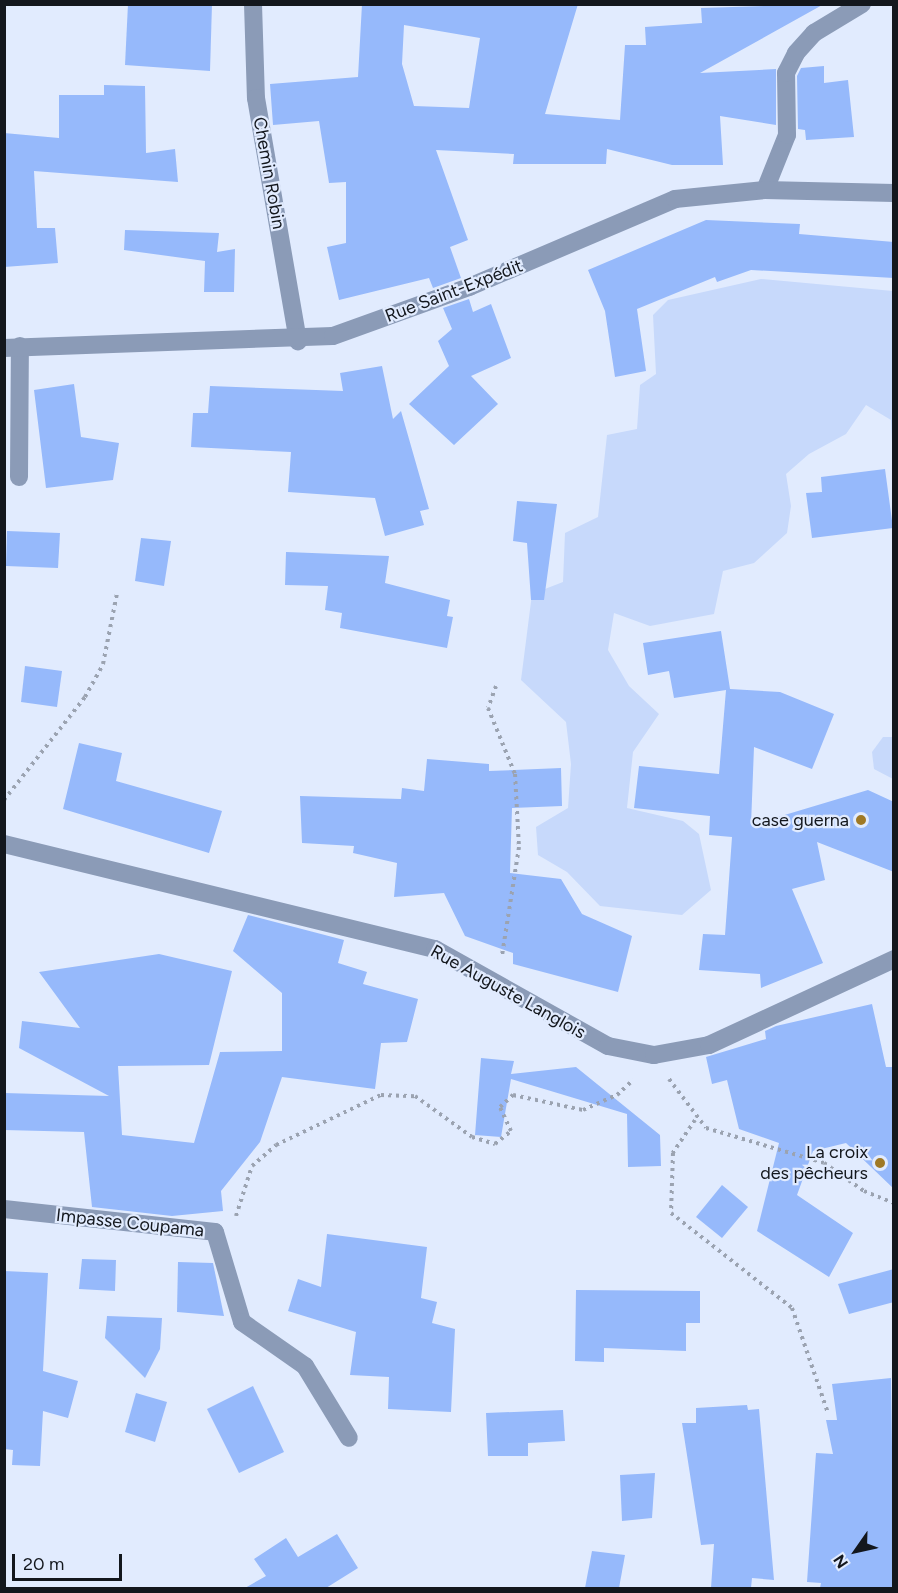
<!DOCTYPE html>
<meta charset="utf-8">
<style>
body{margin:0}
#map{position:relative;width:898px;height:1593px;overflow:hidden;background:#e1ebfe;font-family:Figtree,sans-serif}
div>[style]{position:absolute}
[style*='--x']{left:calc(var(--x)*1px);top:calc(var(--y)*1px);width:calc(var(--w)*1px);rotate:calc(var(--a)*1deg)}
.green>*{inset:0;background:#c7d9fb}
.building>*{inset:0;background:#96b9fb}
.path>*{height:4px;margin-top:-2px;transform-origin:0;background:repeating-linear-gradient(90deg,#9ba3b1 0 3px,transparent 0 7.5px)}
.lane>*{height:18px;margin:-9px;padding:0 9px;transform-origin:9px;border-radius:9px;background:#8b9bb7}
.street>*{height:18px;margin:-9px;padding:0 9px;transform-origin:9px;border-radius:9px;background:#8b9bb7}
.dots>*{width:16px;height:16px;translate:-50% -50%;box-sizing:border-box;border:3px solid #e1ebfe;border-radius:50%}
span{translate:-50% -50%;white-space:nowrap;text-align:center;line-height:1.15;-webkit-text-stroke:4.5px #e1ebfe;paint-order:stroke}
.street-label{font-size:18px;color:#13171d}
.poi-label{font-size:18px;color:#13171d}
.right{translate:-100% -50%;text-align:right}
.frame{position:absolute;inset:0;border:6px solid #13171d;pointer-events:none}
.north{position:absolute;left:826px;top:1521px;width:60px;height:60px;-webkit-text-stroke:4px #e1ebfe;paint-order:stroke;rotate:236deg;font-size:16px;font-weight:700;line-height:24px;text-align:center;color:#13171d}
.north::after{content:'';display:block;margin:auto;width:21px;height:27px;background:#13171d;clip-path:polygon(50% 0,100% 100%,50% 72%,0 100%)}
.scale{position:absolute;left:12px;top:1554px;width:110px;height:27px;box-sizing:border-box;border:3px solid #13171d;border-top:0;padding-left:8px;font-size:18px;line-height:21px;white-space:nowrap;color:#13171d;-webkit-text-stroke:4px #e1ebfe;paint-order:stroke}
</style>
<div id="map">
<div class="green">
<div style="clip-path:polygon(761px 279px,893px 291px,893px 465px,891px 420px,866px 405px,846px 434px,809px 454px,786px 474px,791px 506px,787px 533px,754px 563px,723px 571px,714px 614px,650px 626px,614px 613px,608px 650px,629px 686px,659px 714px,633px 752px,627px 808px,683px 821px,699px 834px,711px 890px,682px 915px,600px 906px,567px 872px,538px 855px,536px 827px,568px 808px,571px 764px,566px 722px,521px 680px,532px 594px,563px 582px,565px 533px,598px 517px,607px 435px,637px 429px,640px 385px,656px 374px,653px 315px,668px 300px)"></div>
<div style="clip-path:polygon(883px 737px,893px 737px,893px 779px,874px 769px,872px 752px)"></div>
</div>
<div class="building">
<div style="clip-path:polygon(128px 4px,212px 4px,210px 71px,125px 65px)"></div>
<div style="clip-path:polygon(evenodd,362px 4px,578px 4px,545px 114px,620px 120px,625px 45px,646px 45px,645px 27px,702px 23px,701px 8px,824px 4px,700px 73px,776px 69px,776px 125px,720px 116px,723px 165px,672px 165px,607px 149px,606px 164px,513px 164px,514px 154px,436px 150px,468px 240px,450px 247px,461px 278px,433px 288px,429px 278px,339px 300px,327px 247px,346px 243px,346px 182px,329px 183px,319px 121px,273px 125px,270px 84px,358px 77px,362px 4px,404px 25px,480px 38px,469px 108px,414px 106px,402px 64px,404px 25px)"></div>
<div style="clip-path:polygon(824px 66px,824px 83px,848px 80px,854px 137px,806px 140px,805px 130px,798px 129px,797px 76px,801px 68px)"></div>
<div style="clip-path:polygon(104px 85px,145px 86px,146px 153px,175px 149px,178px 182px,34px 171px,37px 228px,55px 228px,58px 263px,4px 267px,4px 133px,59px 138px,59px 95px,104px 95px)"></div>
<div style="clip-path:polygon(706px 220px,800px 224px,799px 234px,894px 242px,894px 278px,751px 270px,717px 282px,715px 277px,637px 309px,646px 371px,615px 377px,605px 311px,588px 270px)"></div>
<div style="clip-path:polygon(125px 230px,219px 233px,217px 252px,235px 249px,234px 292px,204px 292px,205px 261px,124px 250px)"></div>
<div style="clip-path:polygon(469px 299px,473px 312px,491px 304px,511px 358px,471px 376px,498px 404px,454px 445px,409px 404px,449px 366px,438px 341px,452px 329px,443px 308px)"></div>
<div style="clip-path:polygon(382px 366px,393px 419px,401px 411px,429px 509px,420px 511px,424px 525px,385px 536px,375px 498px,288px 492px,291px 452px,191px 447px,193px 413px,208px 413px,210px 386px,343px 391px,340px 373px)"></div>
<div style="clip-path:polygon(74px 384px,81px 437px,119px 443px,113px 480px,46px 488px,34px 390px)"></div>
<div style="clip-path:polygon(885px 469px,893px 528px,812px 538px,806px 493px,822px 492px,821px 477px)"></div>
<div style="clip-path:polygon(517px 501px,557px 504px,544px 600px,531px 600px,527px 543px,513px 541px)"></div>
<div style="clip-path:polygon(7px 531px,60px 533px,58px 568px,6px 566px)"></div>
<div style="clip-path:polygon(141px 538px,171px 541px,164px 586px,135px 581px)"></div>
<div style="clip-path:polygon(286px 552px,389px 556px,385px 583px,450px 600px,447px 616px,453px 617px,447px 648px,340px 628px,342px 613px,325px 610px,328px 586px,285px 585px)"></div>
<div style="clip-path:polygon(721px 631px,730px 689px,780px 692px,834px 714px,812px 769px,754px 747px,751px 825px,868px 790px,894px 802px,894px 872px,817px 842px,825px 880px,792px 889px,823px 963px,761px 988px,760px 974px,699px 970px,703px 934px,725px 935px,732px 837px,709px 835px,710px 816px,634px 808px,639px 766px,719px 774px,726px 690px,674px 698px,669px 671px,648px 675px,643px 643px)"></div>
<div style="clip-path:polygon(25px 666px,62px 671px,57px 707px,21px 702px)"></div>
<div style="clip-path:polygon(79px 743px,122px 753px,116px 781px,222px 811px,209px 853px,63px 809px)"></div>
<div style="clip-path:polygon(427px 759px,489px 764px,489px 771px,561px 768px,562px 806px,512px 808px,510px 873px,561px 879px,582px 914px,632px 936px,618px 992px,513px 964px,513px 953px,465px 936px,444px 893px,394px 897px,397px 863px,353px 853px,354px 846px,302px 843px,300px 796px,401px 799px,402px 788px,424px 791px)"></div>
<div style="clip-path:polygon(248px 915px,344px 940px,338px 963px,367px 972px,363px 984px,418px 999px,407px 1042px,381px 1043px,375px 1089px,282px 1077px,260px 1142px,221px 1191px,223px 1211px,172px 1216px,92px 1207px,84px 1132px,4px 1130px,4px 1093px,109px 1096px,19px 1048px,22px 1021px,80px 1028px,39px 972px,159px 954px,232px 971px,209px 1065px,118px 1066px,122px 1135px,194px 1143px,220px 1052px,282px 1051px,282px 993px,233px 951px)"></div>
<div style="clip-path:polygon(872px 1004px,886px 1067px,894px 1067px,894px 1189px,846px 1143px,813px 1151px,797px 1195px,853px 1233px,829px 1277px,757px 1231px,779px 1143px,739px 1129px,727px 1080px,712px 1084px,706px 1057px,766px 1039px,765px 1031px,776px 1026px)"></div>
<div style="clip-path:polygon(481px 1058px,514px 1061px,511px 1074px,576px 1067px,660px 1135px,661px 1166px,628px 1167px,627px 1114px,511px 1079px,501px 1137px,475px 1135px)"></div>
<div style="clip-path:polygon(722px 1185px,748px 1207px,722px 1238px,696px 1217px)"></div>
<div style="clip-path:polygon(327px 1234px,427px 1247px,421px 1298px,437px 1302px,432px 1323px,455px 1329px,451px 1412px,388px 1409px,389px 1377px,350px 1375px,356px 1332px,288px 1311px,298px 1279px,321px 1287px)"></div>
<div style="clip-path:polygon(82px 1259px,116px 1260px,115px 1291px,79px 1289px)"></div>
<div style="clip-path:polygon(178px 1262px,213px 1263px,224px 1316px,177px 1312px)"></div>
<div style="clip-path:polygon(894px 1269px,894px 1302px,849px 1314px,838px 1284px)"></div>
<div style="clip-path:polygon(4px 1271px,48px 1273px,43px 1371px,78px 1381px,68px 1418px,43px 1411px,40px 1466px,12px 1465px,13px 1450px,4px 1449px)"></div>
<div style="clip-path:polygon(576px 1290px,700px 1291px,700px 1323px,686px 1323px,686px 1351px,604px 1348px,604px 1362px,575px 1361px)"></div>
<div style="clip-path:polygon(107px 1316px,162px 1318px,160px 1349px,145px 1378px,105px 1338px)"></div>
<div style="clip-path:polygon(891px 1378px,894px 1588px,820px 1588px,821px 1583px,807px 1582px,816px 1453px,833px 1454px,826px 1420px,837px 1420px,832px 1384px)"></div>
<div style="clip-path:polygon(253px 1386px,284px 1452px,239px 1473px,207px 1409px)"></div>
<div style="clip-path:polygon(136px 1393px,167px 1402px,155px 1442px,125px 1432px)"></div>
<div style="clip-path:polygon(747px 1405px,748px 1410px,759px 1409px,774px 1580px,752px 1578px,751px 1588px,711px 1588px,714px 1544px,701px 1545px,682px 1423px,696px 1423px,696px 1408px)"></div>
<div style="clip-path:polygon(563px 1410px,565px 1441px,528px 1443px,528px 1456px,488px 1456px,486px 1413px)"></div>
<div style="clip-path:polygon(655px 1473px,652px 1518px,622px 1521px,620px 1475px)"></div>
<div style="clip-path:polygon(337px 1534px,358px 1568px,326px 1588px,245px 1588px,266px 1576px,254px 1559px,286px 1538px,298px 1557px)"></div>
<div style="clip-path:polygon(592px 1551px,625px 1555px,619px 1588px,585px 1588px)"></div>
</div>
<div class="path">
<div style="--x:496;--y:686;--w:23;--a:110"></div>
<div style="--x:488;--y:708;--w:71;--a:67.8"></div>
<div style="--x:515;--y:774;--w:73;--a:86.9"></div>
<div style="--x:519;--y:847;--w:110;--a:98.9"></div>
<div style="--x:4;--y:800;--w:131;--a:-51.8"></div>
<div style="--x:85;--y:697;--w:38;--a:-61"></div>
<div style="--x:103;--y:664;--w:72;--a:-78.8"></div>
<div style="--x:669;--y:1079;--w:61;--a:52.9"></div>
<div style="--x:706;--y:1128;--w:123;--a:16.5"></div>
<div style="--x:824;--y:1163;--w:49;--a:35"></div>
<div style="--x:864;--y:1191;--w:32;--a:22"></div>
<div style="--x:695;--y:1120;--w:40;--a:124"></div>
<div style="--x:673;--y:1153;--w:60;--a:91.9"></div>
<div style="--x:671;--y:1213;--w:154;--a:38.1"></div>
<div style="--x:792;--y:1308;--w:111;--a:71.1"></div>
<div style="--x:236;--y:1216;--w:52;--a:-72.3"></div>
<div style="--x:252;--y:1166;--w:32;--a:-41"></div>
<div style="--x:276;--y:1145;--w:116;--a:-25.5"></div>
<div style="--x:381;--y:1095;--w:34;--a:2"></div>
<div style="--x:415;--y:1096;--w:70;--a:35.7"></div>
<div style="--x:472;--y:1137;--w:24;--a:17"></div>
<div style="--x:495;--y:1144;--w:21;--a:-39"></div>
<div style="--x:511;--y:1131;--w:26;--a:-115"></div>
<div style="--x:500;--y:1107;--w:18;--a:-43"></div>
<div style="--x:513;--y:1095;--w:72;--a:12.1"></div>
<div style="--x:583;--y:1110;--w:37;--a:-24"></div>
<div style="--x:617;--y:1095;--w:22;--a:-43"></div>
</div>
<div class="lane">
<div style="--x:19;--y:477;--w:131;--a:-89.6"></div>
</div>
<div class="street">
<div style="--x:253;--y:4;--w:94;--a:88.2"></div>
<div style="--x:256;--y:98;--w:247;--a:80.2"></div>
<div style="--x:765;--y:190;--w:59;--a:-68.2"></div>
<div style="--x:787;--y:135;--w:62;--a:-90.9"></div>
<div style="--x:786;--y:73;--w:22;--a:-63"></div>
<div style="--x:796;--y:53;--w:27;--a:-48"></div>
<div style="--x:814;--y:33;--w:56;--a:-31.1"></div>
<div style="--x:4;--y:348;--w:329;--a:-2.1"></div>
<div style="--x:333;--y:336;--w:145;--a:-19.8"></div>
<div style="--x:469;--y:287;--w:224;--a:-23.1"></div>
<div style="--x:675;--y:199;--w:90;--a:-5.7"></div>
<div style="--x:765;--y:190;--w:129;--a:1.3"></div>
<div style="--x:4;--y:844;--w:444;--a:13.7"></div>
<div style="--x:435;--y:949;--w:198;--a:29.3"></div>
<div style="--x:608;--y:1046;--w:47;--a:11.1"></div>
<div style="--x:654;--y:1055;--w:56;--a:-10.3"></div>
<div style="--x:709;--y:1045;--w:204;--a:-24.9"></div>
<div style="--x:4;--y:1209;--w:212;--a:6.2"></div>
<div style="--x:215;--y:1232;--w:94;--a:73.3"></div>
<div style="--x:242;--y:1322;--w:77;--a:34.9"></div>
<div style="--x:305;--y:1366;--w:84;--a:58.6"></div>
</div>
<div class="dots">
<div style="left:861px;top:820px;background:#9f7926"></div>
<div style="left:880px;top:1163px;background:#9f7926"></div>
</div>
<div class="street-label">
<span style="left:269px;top:173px;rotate:80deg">Chemin Robin</span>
<span style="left:454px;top:291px;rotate:-21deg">Rue Saint-Expédit</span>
<span style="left:508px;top:992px;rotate:29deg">Rue Auguste Langlois</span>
<span style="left:130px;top:1223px;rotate:6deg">Impasse Coupama</span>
</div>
<div class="poi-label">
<span class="right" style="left:849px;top:820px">case guerna</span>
<span class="right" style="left:868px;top:1163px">La croix<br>des pêcheurs</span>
</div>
<div class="frame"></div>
<div class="north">N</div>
<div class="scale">20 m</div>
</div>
